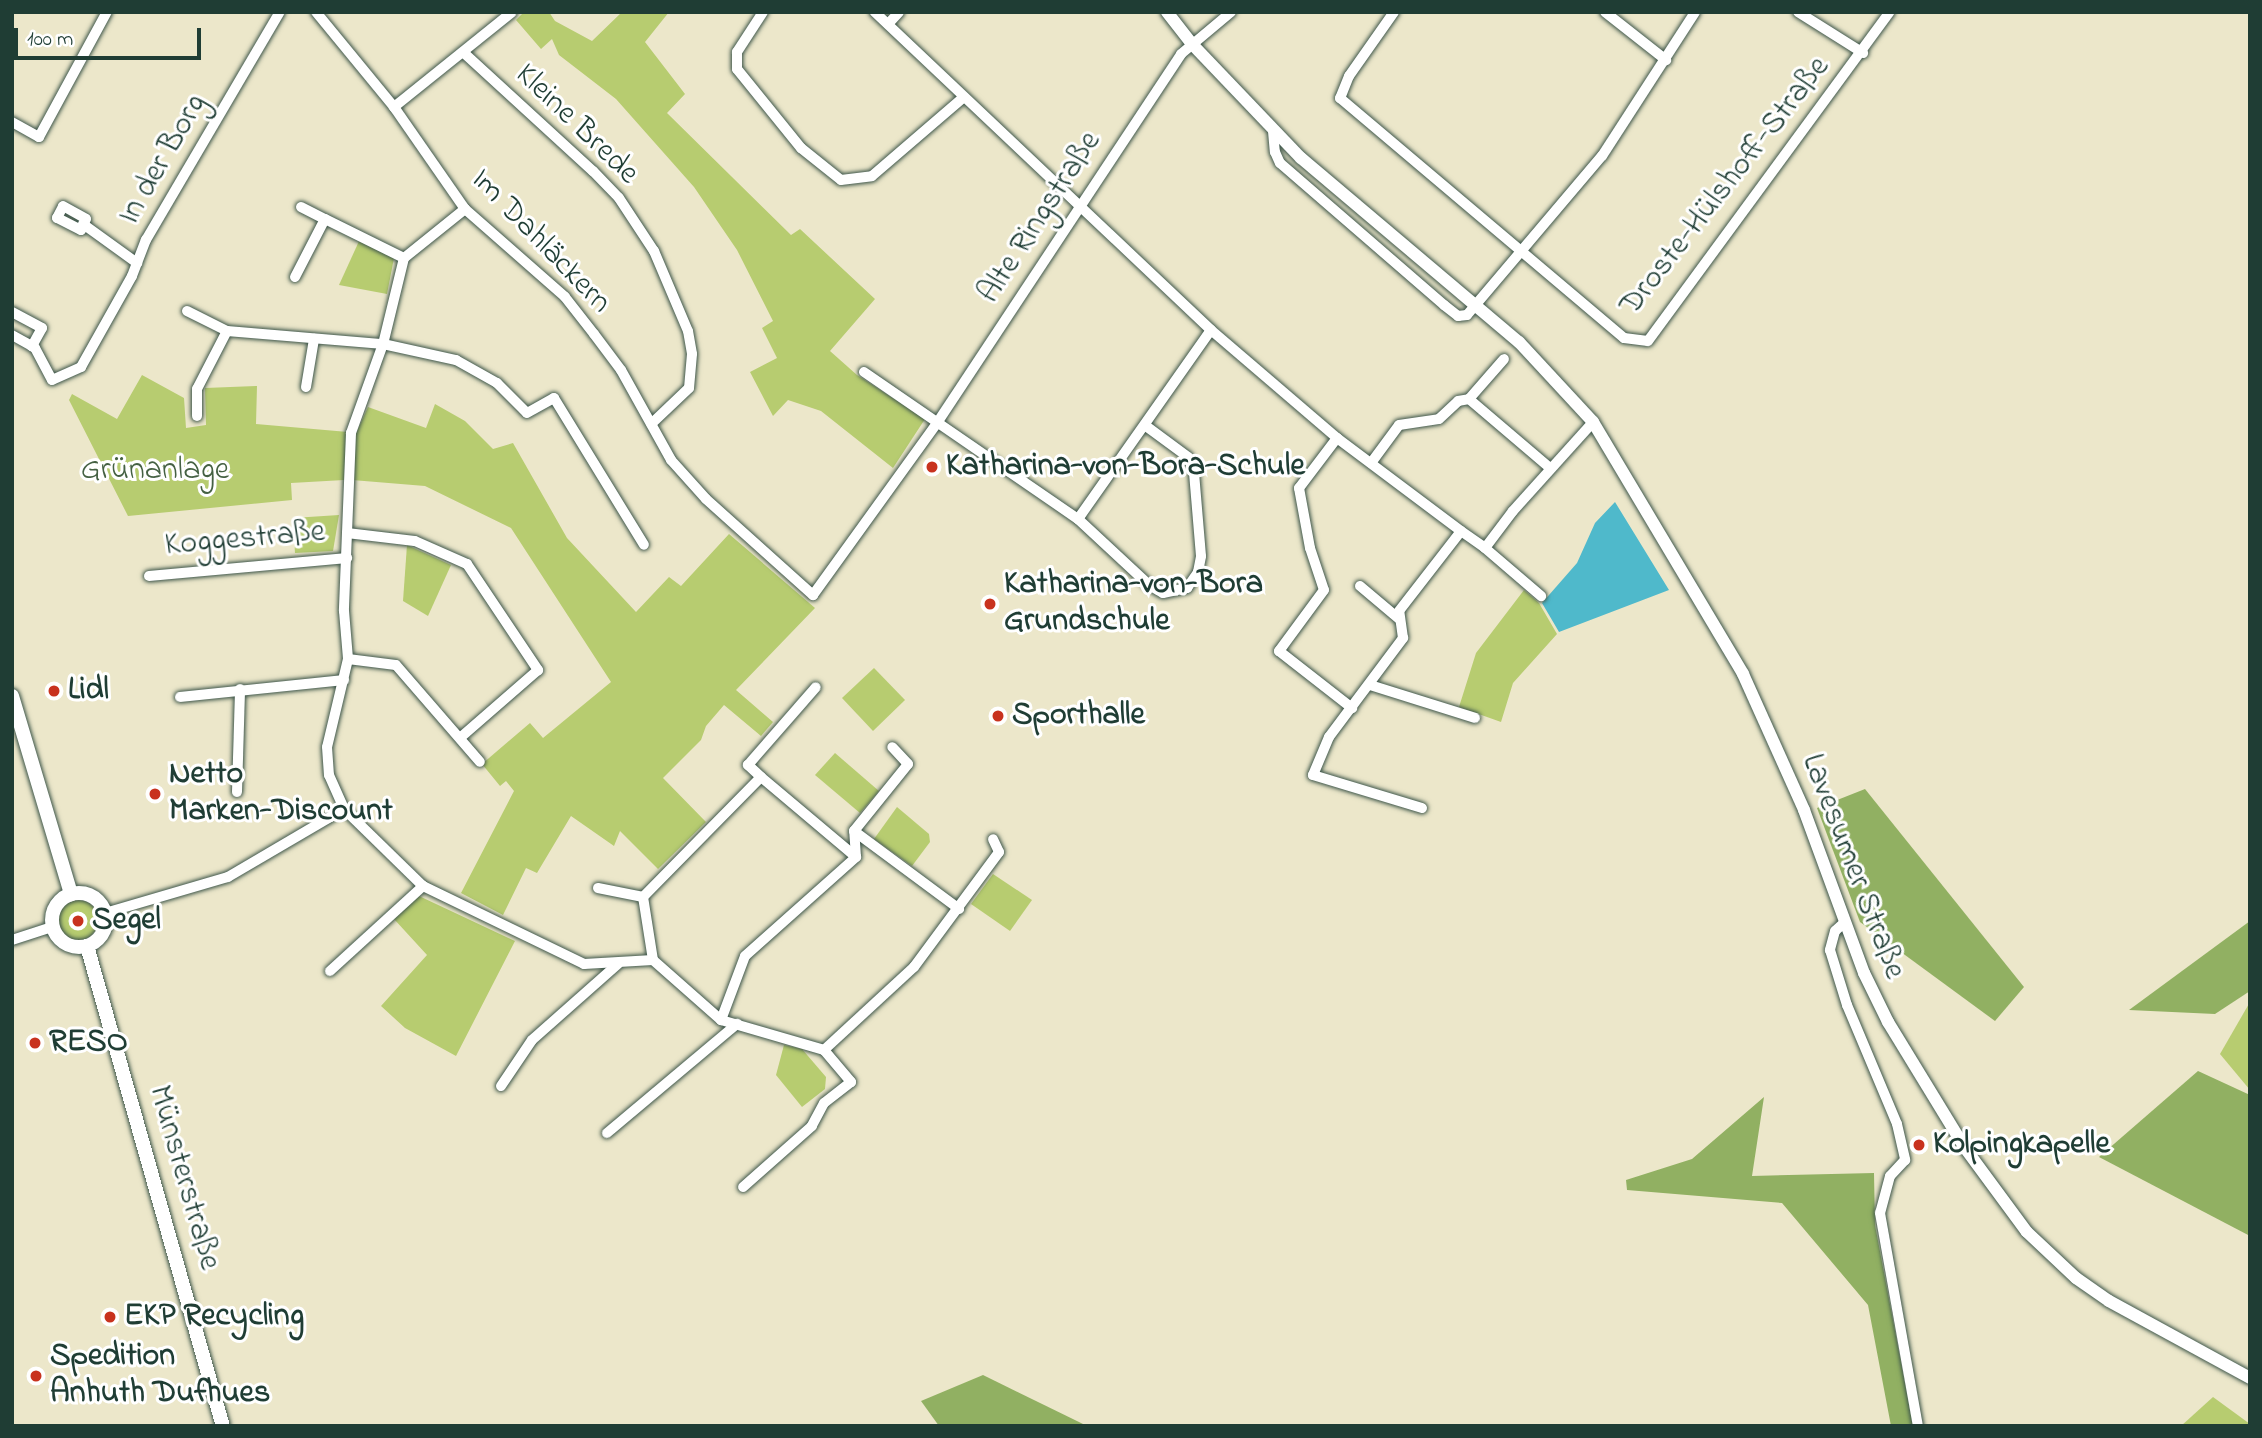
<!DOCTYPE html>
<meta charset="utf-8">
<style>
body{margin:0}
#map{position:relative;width:2262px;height:1438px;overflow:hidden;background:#ece7ca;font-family:"Indie Flower",sans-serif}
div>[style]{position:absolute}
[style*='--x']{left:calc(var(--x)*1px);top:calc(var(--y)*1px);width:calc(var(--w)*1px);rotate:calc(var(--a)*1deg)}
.green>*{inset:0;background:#b7cc70}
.round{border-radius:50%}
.forest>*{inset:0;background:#91b062}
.water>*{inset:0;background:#4fb9cb}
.roads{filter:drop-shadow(0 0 2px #3e564a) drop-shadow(0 0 2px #3e564a)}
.minor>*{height:10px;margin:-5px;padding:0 5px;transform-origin:5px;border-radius:5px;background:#fff}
.tertiary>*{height:12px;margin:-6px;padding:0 6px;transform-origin:6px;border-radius:6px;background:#fff}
.secondary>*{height:14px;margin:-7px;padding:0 7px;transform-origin:7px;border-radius:7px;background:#fff}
.secondary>.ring{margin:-7px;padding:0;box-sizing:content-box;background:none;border:14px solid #fff;border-radius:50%}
.dots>*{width:19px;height:19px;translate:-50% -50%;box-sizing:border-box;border:4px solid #fff;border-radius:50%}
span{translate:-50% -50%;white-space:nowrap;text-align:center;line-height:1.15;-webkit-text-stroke:6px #fff;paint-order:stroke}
.street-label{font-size:32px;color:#1f3d34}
.poi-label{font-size:32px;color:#1f3d34;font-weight:700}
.left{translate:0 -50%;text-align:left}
.park-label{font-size:32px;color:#456143}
.frame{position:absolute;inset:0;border:14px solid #1f3d34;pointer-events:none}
.scale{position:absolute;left:14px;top:28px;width:187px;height:32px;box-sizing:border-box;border:4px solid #1f3d34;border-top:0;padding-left:9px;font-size:21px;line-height:24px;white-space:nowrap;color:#1f3d34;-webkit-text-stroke:5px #fff;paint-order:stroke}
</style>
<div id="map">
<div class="green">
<div style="clip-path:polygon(524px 12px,549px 12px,555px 21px,592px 41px,622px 12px,669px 12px,645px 42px,685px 94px,667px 113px,791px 235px,800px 229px,875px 299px,830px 351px,857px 375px,925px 419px,893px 468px,821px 411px,788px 400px,773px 416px,750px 372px,777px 358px,762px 328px,773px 321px,737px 250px,694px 187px,616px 99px,559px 55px,552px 39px,541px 49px,516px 20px)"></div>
<div style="clip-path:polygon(360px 239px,394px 258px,387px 294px,339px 285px)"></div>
<div style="clip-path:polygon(142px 375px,184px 398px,186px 428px,206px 425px,205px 388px,257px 386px,256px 424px,348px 432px,344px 480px,291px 483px,292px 500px,128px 516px,69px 400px,72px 394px,117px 419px)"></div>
<div style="clip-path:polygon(435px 404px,465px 421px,493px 449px,513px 443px,567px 538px,636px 612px,669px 577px,681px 586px,729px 534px,815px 608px,736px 690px,773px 722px,761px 736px,724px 705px,706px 726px,701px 740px,663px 778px,706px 822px,658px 869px,620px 831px,614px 846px,571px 816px,537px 873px,526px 868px,503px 915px,461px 893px,514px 791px,506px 781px,500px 786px,482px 764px,530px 723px,543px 738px,611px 682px,511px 528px,425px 486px,352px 480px,354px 438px,368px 407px,426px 428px)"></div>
<div style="clip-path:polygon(339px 515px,333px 551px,295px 553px,293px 518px)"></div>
<div style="clip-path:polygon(407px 545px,451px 565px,428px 616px,403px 601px)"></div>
<div style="clip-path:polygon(1524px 590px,1539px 603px,1557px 634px,1513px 683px,1501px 722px,1459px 707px,1476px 653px)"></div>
<div style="clip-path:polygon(874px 668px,905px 700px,873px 731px,842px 698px)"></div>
<div style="clip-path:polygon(835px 753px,879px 791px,860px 813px,815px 775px)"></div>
<div style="clip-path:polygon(897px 807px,929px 834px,930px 842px,912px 866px,874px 839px)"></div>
<div style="clip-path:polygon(993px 874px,1032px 900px,1010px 931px,971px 904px)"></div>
<div style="clip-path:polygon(419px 896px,515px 941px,456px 1056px,405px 1028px,381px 1006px,427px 955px,394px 919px)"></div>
<div class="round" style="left:58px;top:900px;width:40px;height:40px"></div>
<div style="clip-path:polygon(2250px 1002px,2250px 1090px,2220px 1054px)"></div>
<div style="clip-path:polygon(784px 1045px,802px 1049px,826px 1077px,825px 1089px,802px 1107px,776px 1075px)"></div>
<div style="clip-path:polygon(2213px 1397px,2250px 1424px,2250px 1426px,2181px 1426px)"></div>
</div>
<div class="forest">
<div style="clip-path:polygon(1865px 789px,2024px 987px,1995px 1021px,1860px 922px,1817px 808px)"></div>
<div style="clip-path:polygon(2250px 921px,2250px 991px,2215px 1014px,2129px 1010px)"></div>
<div style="clip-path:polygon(2198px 1071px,2250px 1095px,2250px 1236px,2099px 1157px)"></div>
<div style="clip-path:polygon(1764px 1097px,1752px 1176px,1874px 1173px,1875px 1225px,1913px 1426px,1891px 1426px,1868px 1305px,1782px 1203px,1627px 1190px,1626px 1180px,1692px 1159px)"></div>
<div style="clip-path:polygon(983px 1375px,1079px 1422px,1087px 1426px,939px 1426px,921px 1401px)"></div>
</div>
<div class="water">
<div style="clip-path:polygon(1615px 502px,1669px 590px,1559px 632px,1542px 603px,1577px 563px,1595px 523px)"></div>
</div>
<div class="roads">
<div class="minor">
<div style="--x:316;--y:12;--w:123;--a:50.6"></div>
<div style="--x:394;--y:107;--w:124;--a:55.2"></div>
<div style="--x:465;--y:209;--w:133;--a:41.3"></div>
<div style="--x:565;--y:297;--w:47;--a:51.9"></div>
<div style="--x:594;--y:334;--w:45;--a:53.1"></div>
<div style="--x:621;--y:370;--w:103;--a:60.9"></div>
<div style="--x:671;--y:460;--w:52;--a:48.1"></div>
<div style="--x:706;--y:499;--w:144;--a:41.9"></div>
<div style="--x:813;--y:595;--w:212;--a:-54.2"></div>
<div style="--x:937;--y:423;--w:442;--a:-56.5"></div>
<div style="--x:1181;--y:54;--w:65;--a:-40"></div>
<div style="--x:763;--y:12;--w:48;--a:123"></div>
<div style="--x:737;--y:52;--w:17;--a:90"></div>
<div style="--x:737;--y:69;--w:102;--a:51"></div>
<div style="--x:801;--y:148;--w:51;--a:38.7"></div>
<div style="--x:841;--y:180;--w:31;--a:-7"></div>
<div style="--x:872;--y:176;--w:121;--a:-40.7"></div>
<div style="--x:1394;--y:12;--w:78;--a:125.1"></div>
<div style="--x:1349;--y:76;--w:24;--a:112"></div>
<div style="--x:1340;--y:98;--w:372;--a:40.2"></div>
<div style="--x:1624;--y:338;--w:24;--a:7"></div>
<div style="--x:1648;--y:341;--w:408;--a:-53.7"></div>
<div style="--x:1605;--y:12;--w:78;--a:38.2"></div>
<div style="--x:1798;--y:12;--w:77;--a:32.2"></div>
<div style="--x:888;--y:24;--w:16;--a:-47"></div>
<div style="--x:464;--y:53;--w:175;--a:42.5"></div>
<div style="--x:593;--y:171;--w:37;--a:46"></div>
<div style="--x:619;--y:198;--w:64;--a:56.6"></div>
<div style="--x:654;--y:251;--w:87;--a:67"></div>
<div style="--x:688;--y:331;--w:23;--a:80"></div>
<div style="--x:692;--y:354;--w:34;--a:95"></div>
<div style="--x:689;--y:388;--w:52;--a:136.5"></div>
<div style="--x:394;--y:107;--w:151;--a:-38.8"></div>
<div style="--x:12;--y:122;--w:31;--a:29"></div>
<div style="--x:39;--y:137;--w:142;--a:-61.5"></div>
<div style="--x:1273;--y:131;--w:21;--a:85"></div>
<div style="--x:1275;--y:152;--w:12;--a:66"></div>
<div style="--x:1280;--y:163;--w:217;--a:40.9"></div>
<div style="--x:1444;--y:305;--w:18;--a:38"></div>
<div style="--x:1458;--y:316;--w:9;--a:-6"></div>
<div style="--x:1467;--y:315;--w:209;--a:-49.7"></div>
<div style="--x:1602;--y:156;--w:171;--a:-57.1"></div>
<div style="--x:63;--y:206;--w:26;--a:29"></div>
<div style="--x:86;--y:219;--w:12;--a:114"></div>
<div style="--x:81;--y:230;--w:27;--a:-153"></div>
<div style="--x:57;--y:218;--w:13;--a:-63"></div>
<div style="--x:301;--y:207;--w:27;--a:27"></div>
<div style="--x:465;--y:209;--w:78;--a:141.2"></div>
<div style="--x:404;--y:258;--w:89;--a:103.7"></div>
<div style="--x:383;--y:344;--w:95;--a:109.8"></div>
<div style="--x:351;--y:433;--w:178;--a:92.3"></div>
<div style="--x:344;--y:611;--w:48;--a:85.2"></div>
<div style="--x:348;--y:659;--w:90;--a:103.4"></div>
<div style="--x:327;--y:747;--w:28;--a:86"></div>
<div style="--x:329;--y:775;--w:37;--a:66"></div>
<div style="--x:344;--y:809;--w:110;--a:44.3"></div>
<div style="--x:423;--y:886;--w:179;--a:25.8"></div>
<div style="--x:584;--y:964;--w:69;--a:-3.3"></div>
<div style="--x:653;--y:960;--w:91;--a:41.4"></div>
<div style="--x:721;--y:1020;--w:107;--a:16.2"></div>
<div style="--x:824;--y:1050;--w:42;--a:49.8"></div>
<div style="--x:851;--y:1082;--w:34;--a:142"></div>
<div style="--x:824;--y:1103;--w:26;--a:118"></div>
<div style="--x:812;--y:1126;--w:92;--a:138.5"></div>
<div style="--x:83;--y:224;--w:67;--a:35.8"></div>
<div style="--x:295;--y:277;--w:65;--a:-62.7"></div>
<div style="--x:325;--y:219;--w:88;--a:26.3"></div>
<div style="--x:187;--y:311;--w:45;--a:26.6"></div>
<div style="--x:227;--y:331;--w:157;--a:4.8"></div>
<div style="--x:383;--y:344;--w:75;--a:12.4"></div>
<div style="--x:456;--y:360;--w:47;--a:29.3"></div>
<div style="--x:497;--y:383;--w:42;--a:45"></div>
<div style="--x:527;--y:413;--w:31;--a:-29"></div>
<div style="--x:554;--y:398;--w:172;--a:58.5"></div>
<div style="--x:12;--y:312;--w:34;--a:28"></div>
<div style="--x:42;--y:328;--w:21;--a:119"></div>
<div style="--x:1211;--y:330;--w:166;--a:40.6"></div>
<div style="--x:1337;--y:438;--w:155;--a:36.9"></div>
<div style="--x:12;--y:335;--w:26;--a:29"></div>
<div style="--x:35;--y:348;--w:36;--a:62"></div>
<div style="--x:52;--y:380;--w:32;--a:-24"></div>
<div style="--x:81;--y:367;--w:104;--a:-60.7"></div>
<div style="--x:132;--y:276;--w:39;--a:-69"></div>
<div style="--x:146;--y:240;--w:264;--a:-59.6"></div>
<div style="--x:864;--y:372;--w:260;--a:34.5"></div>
<div style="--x:1078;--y:519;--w:231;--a:-54.9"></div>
<div style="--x:1211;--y:330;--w:463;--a:-136.6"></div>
<div style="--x:306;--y:387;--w:49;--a:-80.5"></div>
<div style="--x:1469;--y:399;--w:53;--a:-48.8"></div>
<div style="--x:197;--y:416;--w:27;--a:-90"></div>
<div style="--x:197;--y:389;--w:65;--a:-62.7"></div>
<div style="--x:1337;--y:438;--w:63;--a:127.2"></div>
<div style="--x:1299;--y:488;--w:61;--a:79.6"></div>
<div style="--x:1310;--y:548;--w:44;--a:71.6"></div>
<div style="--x:1324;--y:590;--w:76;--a:126.4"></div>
<div style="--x:1279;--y:651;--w:93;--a:38"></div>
<div style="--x:1371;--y:463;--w:47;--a:-53.6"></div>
<div style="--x:1399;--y:425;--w:40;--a:-8.5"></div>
<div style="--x:1439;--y:419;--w:26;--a:-43"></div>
<div style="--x:1458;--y:401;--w:11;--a:-10"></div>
<div style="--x:1469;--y:399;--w:106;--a:40.4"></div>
<div style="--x:1078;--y:519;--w:97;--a:42.9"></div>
<div style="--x:1149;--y:585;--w:16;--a:30"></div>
<div style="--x:1163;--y:593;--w:25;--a:-12"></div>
<div style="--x:1187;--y:588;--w:19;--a:-55"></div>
<div style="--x:1198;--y:572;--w:16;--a:-79"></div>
<div style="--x:1201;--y:556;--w:84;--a:-94.8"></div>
<div style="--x:1194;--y:472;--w:16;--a:-112"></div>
<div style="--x:1188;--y:457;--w:52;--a:-143.6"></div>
<div style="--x:347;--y:533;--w:68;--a:6.7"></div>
<div style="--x:415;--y:541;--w:57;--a:23.9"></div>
<div style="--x:467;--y:564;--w:128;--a:56.2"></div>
<div style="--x:538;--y:670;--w:102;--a:139"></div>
<div style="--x:1485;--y:548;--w:74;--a:40.6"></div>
<div style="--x:149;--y:576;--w:199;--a:-5.2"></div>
<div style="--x:1360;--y:586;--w:50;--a:40.1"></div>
<div style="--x:348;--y:659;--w:48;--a:7.1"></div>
<div style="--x:396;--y:665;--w:128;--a:49.1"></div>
<div style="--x:1370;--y:685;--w:110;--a:17.4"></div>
<div style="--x:180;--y:697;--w:165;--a:-5.9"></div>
<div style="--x:761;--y:777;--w:124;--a:40.1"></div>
<div style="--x:237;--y:792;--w:103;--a:-88.3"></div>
<div style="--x:1422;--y:808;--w:114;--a:-163.2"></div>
<div style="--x:1313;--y:775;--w:41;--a:-67.2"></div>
<div style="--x:1329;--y:737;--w:124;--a:-53.2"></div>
<div style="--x:1403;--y:638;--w:27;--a:-98"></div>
<div style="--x:1399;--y:611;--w:101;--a:-52.2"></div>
<div style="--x:1461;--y:531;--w:29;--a:35"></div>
<div style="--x:1485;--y:548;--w:46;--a:-52.9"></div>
<div style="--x:1513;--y:511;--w:120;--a:-48"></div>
<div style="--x:854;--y:831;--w:131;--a:36.6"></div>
<div style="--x:598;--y:888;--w:46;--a:11.3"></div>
<div style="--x:105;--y:913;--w:128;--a:-16.3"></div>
<div style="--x:228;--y:877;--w:134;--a:-30.4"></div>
<div style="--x:1845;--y:922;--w:13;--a:138"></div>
<div style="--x:1835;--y:931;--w:20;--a:105"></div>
<div style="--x:1830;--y:950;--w:58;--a:72.8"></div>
<div style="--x:1847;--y:1005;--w:129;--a:67.2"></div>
<div style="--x:1897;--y:1124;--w:37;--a:77"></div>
<div style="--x:1905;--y:1160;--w:22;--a:133"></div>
<div style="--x:1890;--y:1176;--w:38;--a:105"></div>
<div style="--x:1880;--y:1213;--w:216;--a:79.9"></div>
<div style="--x:12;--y:940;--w:42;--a:-18"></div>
<div style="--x:653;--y:960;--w:64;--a:-99"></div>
<div style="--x:643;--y:897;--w:168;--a:-45.5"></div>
<div style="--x:761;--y:777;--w:18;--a:-137"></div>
<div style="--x:748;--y:765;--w:103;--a:-48.9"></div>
<div style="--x:330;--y:971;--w:126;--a:-42.4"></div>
<div style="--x:721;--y:1020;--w:68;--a:-69.4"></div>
<div style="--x:745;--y:956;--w:149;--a:-41.7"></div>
<div style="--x:856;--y:857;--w:26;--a:-94"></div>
<div style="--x:854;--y:831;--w:86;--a:-51.1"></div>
<div style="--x:908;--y:764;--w:23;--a:-133"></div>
<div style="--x:824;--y:1050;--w:122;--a:-42.7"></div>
<div style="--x:914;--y:967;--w:143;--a:-53.5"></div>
<div style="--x:999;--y:852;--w:14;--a:-115"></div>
<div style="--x:501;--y:1086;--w:55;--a:-56"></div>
<div style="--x:532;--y:1040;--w:115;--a:-41.5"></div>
<div style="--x:607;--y:1133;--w:170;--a:-40"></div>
</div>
<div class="tertiary">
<div style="--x:1167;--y:12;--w:39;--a:52"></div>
<div style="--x:1191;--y:43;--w:159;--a:46.3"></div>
<div style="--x:1301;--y:158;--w:285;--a:40.2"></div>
<div style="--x:1519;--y:342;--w:109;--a:47.2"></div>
<div style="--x:1593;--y:422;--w:293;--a:59.2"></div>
<div style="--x:1743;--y:674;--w:149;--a:65.8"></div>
<div style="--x:1804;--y:810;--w:174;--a:69.8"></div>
<div style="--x:1864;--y:973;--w:55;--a:63.9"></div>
<div style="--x:1888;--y:1022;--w:148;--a:58.6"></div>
<div style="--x:1965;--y:1148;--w:104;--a:53.6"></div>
<div style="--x:2027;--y:1232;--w:67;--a:43.2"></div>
<div style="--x:2076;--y:1278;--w:40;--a:34.9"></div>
<div style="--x:2109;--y:1301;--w:161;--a:28.6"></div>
</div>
<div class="secondary">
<div style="--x:12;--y:696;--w:207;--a:73.4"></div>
<div class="ring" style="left:52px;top:893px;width:40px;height:40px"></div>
<div style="--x:87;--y:946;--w:499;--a:74.2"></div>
</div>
</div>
<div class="dots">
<div style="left:932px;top:467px;background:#c8321e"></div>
<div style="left:990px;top:604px;background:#c8321e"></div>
<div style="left:54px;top:691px;background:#c8321e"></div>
<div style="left:998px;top:716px;background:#c8321e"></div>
<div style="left:155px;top:794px;background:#c8321e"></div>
<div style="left:78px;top:921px;background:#c8321e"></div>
<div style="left:35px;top:1043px;background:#c8321e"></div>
<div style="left:1919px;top:1145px;background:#c8321e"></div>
<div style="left:110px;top:1317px;background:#c8321e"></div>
<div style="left:36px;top:1376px;background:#c8321e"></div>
</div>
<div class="street-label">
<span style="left:576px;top:125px;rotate:44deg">Kleine Brede</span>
<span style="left:164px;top:160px;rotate:-60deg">In der Borg</span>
<span style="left:1726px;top:187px;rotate:-52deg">Droste-Hülshoff-Straße</span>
<span style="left:1041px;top:218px;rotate:-57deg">Alte Ringstraße</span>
<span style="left:540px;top:242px;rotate:46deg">Im Dahläckern</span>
<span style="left:245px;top:540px;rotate:-5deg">Koggestraße</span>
<span style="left:1852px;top:867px;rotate:69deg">Lavesumer Straße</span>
<span style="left:183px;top:1178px;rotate:74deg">Münsterstraße</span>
</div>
<div class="poi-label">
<span class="left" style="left:946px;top:467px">Katharina-von-Bora-Schule</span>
<span class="left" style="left:1004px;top:604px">Katharina-von-Bora<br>Grundschule</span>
<span class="left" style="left:68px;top:691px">Lidl</span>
<span class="left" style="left:1012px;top:716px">Sporthalle</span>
<span class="left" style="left:169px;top:794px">Netto<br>Marken-Discount</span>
<span class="left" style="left:92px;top:921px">Segel</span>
<span class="left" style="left:49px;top:1043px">RESO</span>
<span class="left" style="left:1933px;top:1145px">Kolpingkapelle</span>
<span class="left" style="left:124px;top:1317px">EKP Recycling</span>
<span class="left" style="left:50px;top:1376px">Spedition<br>Anhuth Dufhues</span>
</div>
<div class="park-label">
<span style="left:155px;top:471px">Grünanlage</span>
</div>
<div class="frame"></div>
<div class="scale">100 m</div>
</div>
